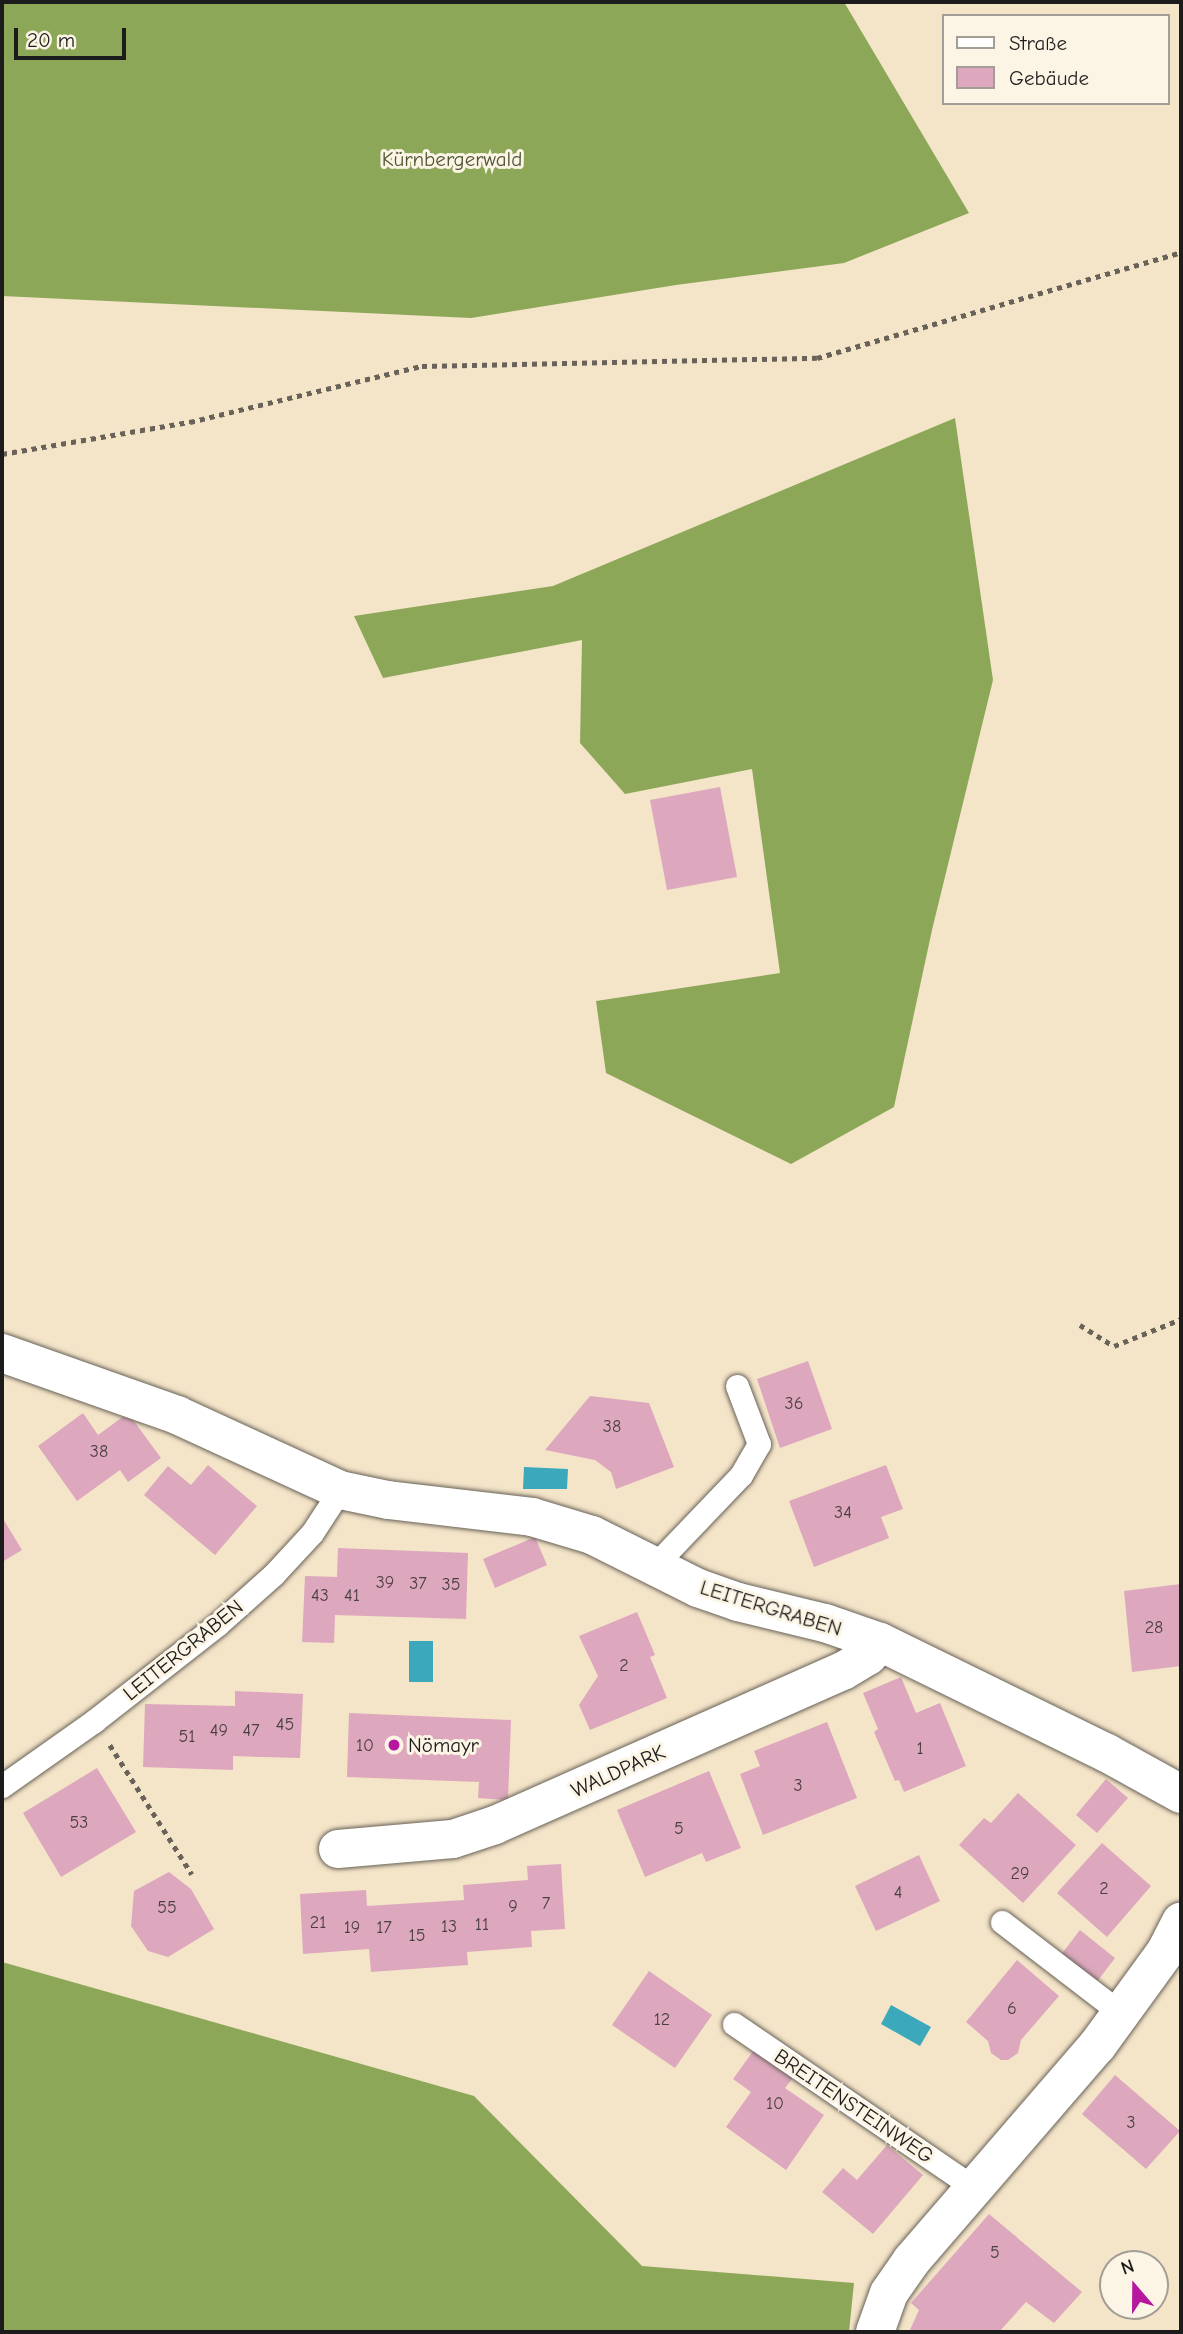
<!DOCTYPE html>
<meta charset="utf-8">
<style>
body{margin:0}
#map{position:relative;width:1183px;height:2334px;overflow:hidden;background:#f4e4c8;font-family:"Comic Neue",sans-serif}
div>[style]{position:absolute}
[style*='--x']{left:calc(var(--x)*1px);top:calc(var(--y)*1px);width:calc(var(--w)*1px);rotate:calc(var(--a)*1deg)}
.forest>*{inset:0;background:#8da759}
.water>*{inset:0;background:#3ba9bb}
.building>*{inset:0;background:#dda8bd}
.path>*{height:4.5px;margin-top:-2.25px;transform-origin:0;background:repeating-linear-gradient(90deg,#686258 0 5px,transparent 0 10px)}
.roads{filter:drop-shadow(0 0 2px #686258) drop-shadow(0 0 2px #686258)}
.service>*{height:23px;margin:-11.5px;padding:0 11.5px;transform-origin:11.5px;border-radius:11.5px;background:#fff}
.minor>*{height:38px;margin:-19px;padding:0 19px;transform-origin:19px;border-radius:19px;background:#fff}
.dots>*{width:19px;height:19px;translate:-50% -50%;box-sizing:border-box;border:4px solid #fcf5e5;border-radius:50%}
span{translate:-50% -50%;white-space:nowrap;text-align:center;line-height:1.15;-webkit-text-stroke:6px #fcf5e5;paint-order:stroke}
.number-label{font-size:18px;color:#4c3f44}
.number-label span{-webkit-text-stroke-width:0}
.park-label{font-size:21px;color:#505635}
.street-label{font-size:21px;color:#1c1c1c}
.poi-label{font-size:21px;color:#1c1c1c}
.left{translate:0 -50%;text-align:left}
.frame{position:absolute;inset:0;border:4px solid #1c1c1c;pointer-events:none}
.legend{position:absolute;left:942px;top:14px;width:228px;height:91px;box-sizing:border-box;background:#fcf5e5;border:2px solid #a29e95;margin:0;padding:9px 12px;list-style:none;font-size:21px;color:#1c1c1c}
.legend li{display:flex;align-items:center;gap:14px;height:35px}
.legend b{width:35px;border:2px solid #a29e95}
.north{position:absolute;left:1099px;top:2250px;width:70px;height:70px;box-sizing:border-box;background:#fcf5e5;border:2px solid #a29e95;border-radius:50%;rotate:340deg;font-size:19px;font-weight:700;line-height:28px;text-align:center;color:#1c1c1c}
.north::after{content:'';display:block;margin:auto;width:24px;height:32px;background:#b5179e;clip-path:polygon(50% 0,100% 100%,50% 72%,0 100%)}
.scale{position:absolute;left:14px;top:28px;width:112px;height:32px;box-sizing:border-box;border:4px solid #1c1c1c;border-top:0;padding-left:9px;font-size:21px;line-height:24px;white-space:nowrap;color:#1c1c1c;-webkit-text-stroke:5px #fcf5e5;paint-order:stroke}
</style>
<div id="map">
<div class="forest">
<div style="clip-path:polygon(2px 2px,844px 2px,969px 213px,844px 263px,676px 285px,471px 318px,2px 296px)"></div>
<div style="clip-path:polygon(955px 418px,993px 680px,932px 930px,894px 1107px,791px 1164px,606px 1073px,596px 1001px,780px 973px,752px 769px,625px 794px,580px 743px,582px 640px,383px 678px,354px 616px,553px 586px)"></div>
<div style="clip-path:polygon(2px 1962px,474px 2096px,642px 2266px,854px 2283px,849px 2332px,2px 2332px)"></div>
</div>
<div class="water">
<div style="clip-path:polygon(524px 1467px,568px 1469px,567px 1489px,523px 1489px)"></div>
<div style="clip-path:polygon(409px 1641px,433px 1641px,433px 1682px,409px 1682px)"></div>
<div style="clip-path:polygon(891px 2005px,931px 2027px,920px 2046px,881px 2024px)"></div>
</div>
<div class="building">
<div style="clip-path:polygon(720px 787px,737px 877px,667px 890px,650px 800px)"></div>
<div style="clip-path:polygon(808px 1361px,832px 1429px,780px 1448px,757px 1379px)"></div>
<div style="clip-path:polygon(590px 1396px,649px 1403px,674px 1467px,616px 1489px,611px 1472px,595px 1460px,545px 1450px)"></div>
<div style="clip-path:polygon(83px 1413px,98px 1435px,128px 1413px,161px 1458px,128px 1482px,120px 1470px,77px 1501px,38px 1446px)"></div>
<div style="clip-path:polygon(208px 1465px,257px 1506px,215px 1555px,144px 1495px,168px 1466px,191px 1485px)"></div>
<div style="clip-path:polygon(886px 1465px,903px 1509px,881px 1517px,889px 1538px,814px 1567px,789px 1501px)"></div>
<div style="clip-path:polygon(2px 1517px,22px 1550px,2px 1562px)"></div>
<div style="clip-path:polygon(535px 1537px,547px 1565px,495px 1588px,483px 1559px)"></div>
<div style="clip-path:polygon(338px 1548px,468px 1553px,466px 1619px,335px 1615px,334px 1643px,302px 1642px,305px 1576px,337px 1577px)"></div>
<div style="clip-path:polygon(1181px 1584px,1181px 1666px,1132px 1672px,1124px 1591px)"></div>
<div style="clip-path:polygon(637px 1612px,655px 1655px,650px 1657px,667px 1698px,590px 1730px,579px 1705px,598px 1676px,579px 1636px)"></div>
<div style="clip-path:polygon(901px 1677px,916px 1713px,940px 1703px,966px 1766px,904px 1792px,899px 1780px,895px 1781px,874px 1732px,878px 1729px,863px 1693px)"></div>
<div style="clip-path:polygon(235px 1691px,303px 1694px,300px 1758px,233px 1756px,233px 1770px,143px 1767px,145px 1704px,235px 1706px)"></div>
<div style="clip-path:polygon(349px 1713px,511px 1720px,508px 1800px,478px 1798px,479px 1782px,347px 1777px)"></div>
<div style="clip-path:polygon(827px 1722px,857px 1798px,763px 1835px,740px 1774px,760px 1766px,754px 1751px)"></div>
<div style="clip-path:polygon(97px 1768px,136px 1832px,61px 1877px,23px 1813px)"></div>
<div style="clip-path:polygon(709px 1771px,741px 1848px,706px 1862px,702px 1853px,645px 1877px,617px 1810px)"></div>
<div style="clip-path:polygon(1106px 1779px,1128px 1798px,1097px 1833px,1076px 1815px)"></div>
<div style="clip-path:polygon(1018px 1793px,1076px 1845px,1023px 1903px,959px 1845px,984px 1818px,991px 1823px)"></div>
<div style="clip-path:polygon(1102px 1843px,1151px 1886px,1107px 1937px,1057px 1893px)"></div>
<div style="clip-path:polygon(919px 1855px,940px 1901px,876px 1931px,855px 1886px)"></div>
<div style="clip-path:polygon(561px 1864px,565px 1929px,531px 1931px,532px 1947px,467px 1952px,468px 1965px,371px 1972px,369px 1949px,303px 1954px,300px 1894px,366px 1890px,367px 1906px,464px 1900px,463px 1885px,528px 1880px,527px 1866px)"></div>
<div style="clip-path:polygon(169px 1872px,191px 1889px,214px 1929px,168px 1957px,148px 1951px,131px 1926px,134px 1891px)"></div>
<div style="clip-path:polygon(1080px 1930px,1115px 1958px,1096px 1983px,1060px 1956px)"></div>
<div style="clip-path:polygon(1017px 1960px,1059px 1996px,1021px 2040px,1018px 2053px,1008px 2060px,1001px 2060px,991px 2053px,988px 2041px,966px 2022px)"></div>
<div style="clip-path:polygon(649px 1971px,712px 2015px,675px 2068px,612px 2025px)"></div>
<div style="clip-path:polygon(754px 2050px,793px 2078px,785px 2088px,824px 2115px,786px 2170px,726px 2127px,751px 2092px,733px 2079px)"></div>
<div style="clip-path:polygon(1115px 2075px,1180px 2131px,1146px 2169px,1082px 2114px)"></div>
<div style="clip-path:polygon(887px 2145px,923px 2175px,873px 2234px,822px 2192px,843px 2168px,857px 2180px)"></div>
<div style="clip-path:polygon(989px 2214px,1082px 2292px,1054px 2323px,1026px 2302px,999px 2332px,909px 2332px,919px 2310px,911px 2303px)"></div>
</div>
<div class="path">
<div style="--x:2;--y:454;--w:191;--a:-9.7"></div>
<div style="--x:190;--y:422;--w:239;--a:-13.6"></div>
<div style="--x:422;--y:366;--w:395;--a:-1.2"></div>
<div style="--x:817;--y:358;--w:379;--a:-16.2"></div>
<div style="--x:1080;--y:1325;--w:40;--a:32"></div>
<div style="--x:1114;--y:1346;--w:72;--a:-21.9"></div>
<div style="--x:110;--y:1745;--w:153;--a:57.6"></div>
</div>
<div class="roads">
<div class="service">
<div style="--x:654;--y:1566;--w:126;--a:-46.3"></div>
<div style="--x:741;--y:1475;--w:36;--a:-60"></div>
<div style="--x:759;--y:1444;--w:62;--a:-110.8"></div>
<div style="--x:2;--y:1786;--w:113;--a:-35.2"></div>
<div style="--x:94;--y:1721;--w:156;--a:-38"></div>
<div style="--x:217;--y:1625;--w:76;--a:-41.8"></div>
<div style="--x:274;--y:1574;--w:56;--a:-47.2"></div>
<div style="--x:312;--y:1533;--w:51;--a:-56.9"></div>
<div style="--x:1002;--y:1922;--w:151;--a:37.5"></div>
<div style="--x:734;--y:2024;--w:291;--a:34.3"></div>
</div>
<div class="minor">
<div style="--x:2;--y:1353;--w:186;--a:19.5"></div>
<div style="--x:177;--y:1415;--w:179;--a:24.7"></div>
<div style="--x:340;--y:1490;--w:49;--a:11.8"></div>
<div style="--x:388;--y:1500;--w:145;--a:6.7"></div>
<div style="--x:532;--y:1517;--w:63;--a:16.7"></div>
<div style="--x:592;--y:1535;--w:119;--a:26.6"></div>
<div style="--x:698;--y:1588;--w:42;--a:19.3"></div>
<div style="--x:738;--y:1602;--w:89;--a:13.6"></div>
<div style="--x:825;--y:1623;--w:58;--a:19.1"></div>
<div style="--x:880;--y:1642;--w:253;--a:26.1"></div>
<div style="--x:1107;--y:1753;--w:85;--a:29"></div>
<div style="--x:338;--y:1849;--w:115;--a:-5"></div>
<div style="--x:453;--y:1839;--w:44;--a:-18.4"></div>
<div style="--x:495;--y:1825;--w:381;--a:-23.9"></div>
<div style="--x:843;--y:1671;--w:29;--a:-31"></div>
<div style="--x:868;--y:1656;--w:18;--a:-49"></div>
<div style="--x:875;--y:2332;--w:41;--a:-70.3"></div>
<div style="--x:889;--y:2293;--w:40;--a:-55.1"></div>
<div style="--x:912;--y:2260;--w:283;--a:-49.2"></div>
<div style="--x:1097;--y:2046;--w:117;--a:-54"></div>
<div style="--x:1166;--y:1951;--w:33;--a:-63"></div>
</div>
</div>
<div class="dots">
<div style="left:394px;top:1745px;background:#b5179e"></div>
</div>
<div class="number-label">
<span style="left:794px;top:1404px">36</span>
<span style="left:612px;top:1427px">38</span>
<span style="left:99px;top:1452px">38</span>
<span style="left:843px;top:1513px">34</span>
<span style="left:385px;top:1583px">39</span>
<span style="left:418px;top:1584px">37</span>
<span style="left:451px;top:1585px">35</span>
<span style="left:320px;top:1596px">43</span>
<span style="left:352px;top:1596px">41</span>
<span style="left:1154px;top:1628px">28</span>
<span style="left:624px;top:1666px">2</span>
<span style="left:285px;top:1725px">45</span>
<span style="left:219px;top:1731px">49</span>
<span style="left:251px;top:1731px">47</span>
<span style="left:187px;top:1737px">51</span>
<span style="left:365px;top:1746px">10</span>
<span style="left:920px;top:1749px">1</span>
<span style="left:798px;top:1786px">3</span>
<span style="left:79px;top:1823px">53</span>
<span style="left:679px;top:1829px">5</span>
<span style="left:1020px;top:1874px">29</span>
<span style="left:1104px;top:1889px">2</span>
<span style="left:898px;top:1893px">4</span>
<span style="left:546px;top:1904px">7</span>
<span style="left:513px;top:1907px">9</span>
<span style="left:167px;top:1908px">55</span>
<span style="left:318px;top:1923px">21</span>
<span style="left:482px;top:1925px">11</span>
<span style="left:449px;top:1927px">13</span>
<span style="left:352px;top:1928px">19</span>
<span style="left:384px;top:1928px">17</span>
<span style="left:417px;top:1936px">15</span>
<span style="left:1012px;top:2009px">6</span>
<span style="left:662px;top:2020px">12</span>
<span style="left:775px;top:2104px">10</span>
<span style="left:1131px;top:2123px">3</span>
<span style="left:995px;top:2253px">5</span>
</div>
<div class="park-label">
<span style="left:452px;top:159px">Kürnbergerwald</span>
</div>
<div class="street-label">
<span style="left:771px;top:1608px;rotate:17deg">LEITERGRABEN</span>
<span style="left:183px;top:1650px;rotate:-39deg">LEITERGRABEN</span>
<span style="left:618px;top:1771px;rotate:-24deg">WALDPARK</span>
<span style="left:854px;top:2106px;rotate:34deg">BREITENSTEINWEG</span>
</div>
<div class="poi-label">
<span class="left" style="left:408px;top:1745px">Nömayr</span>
</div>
<div class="frame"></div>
<ul class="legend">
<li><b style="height:9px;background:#fff"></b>Straße</li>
<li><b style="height:19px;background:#dda8bd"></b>Gebäude</li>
</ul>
<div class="north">N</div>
<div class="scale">20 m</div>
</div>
